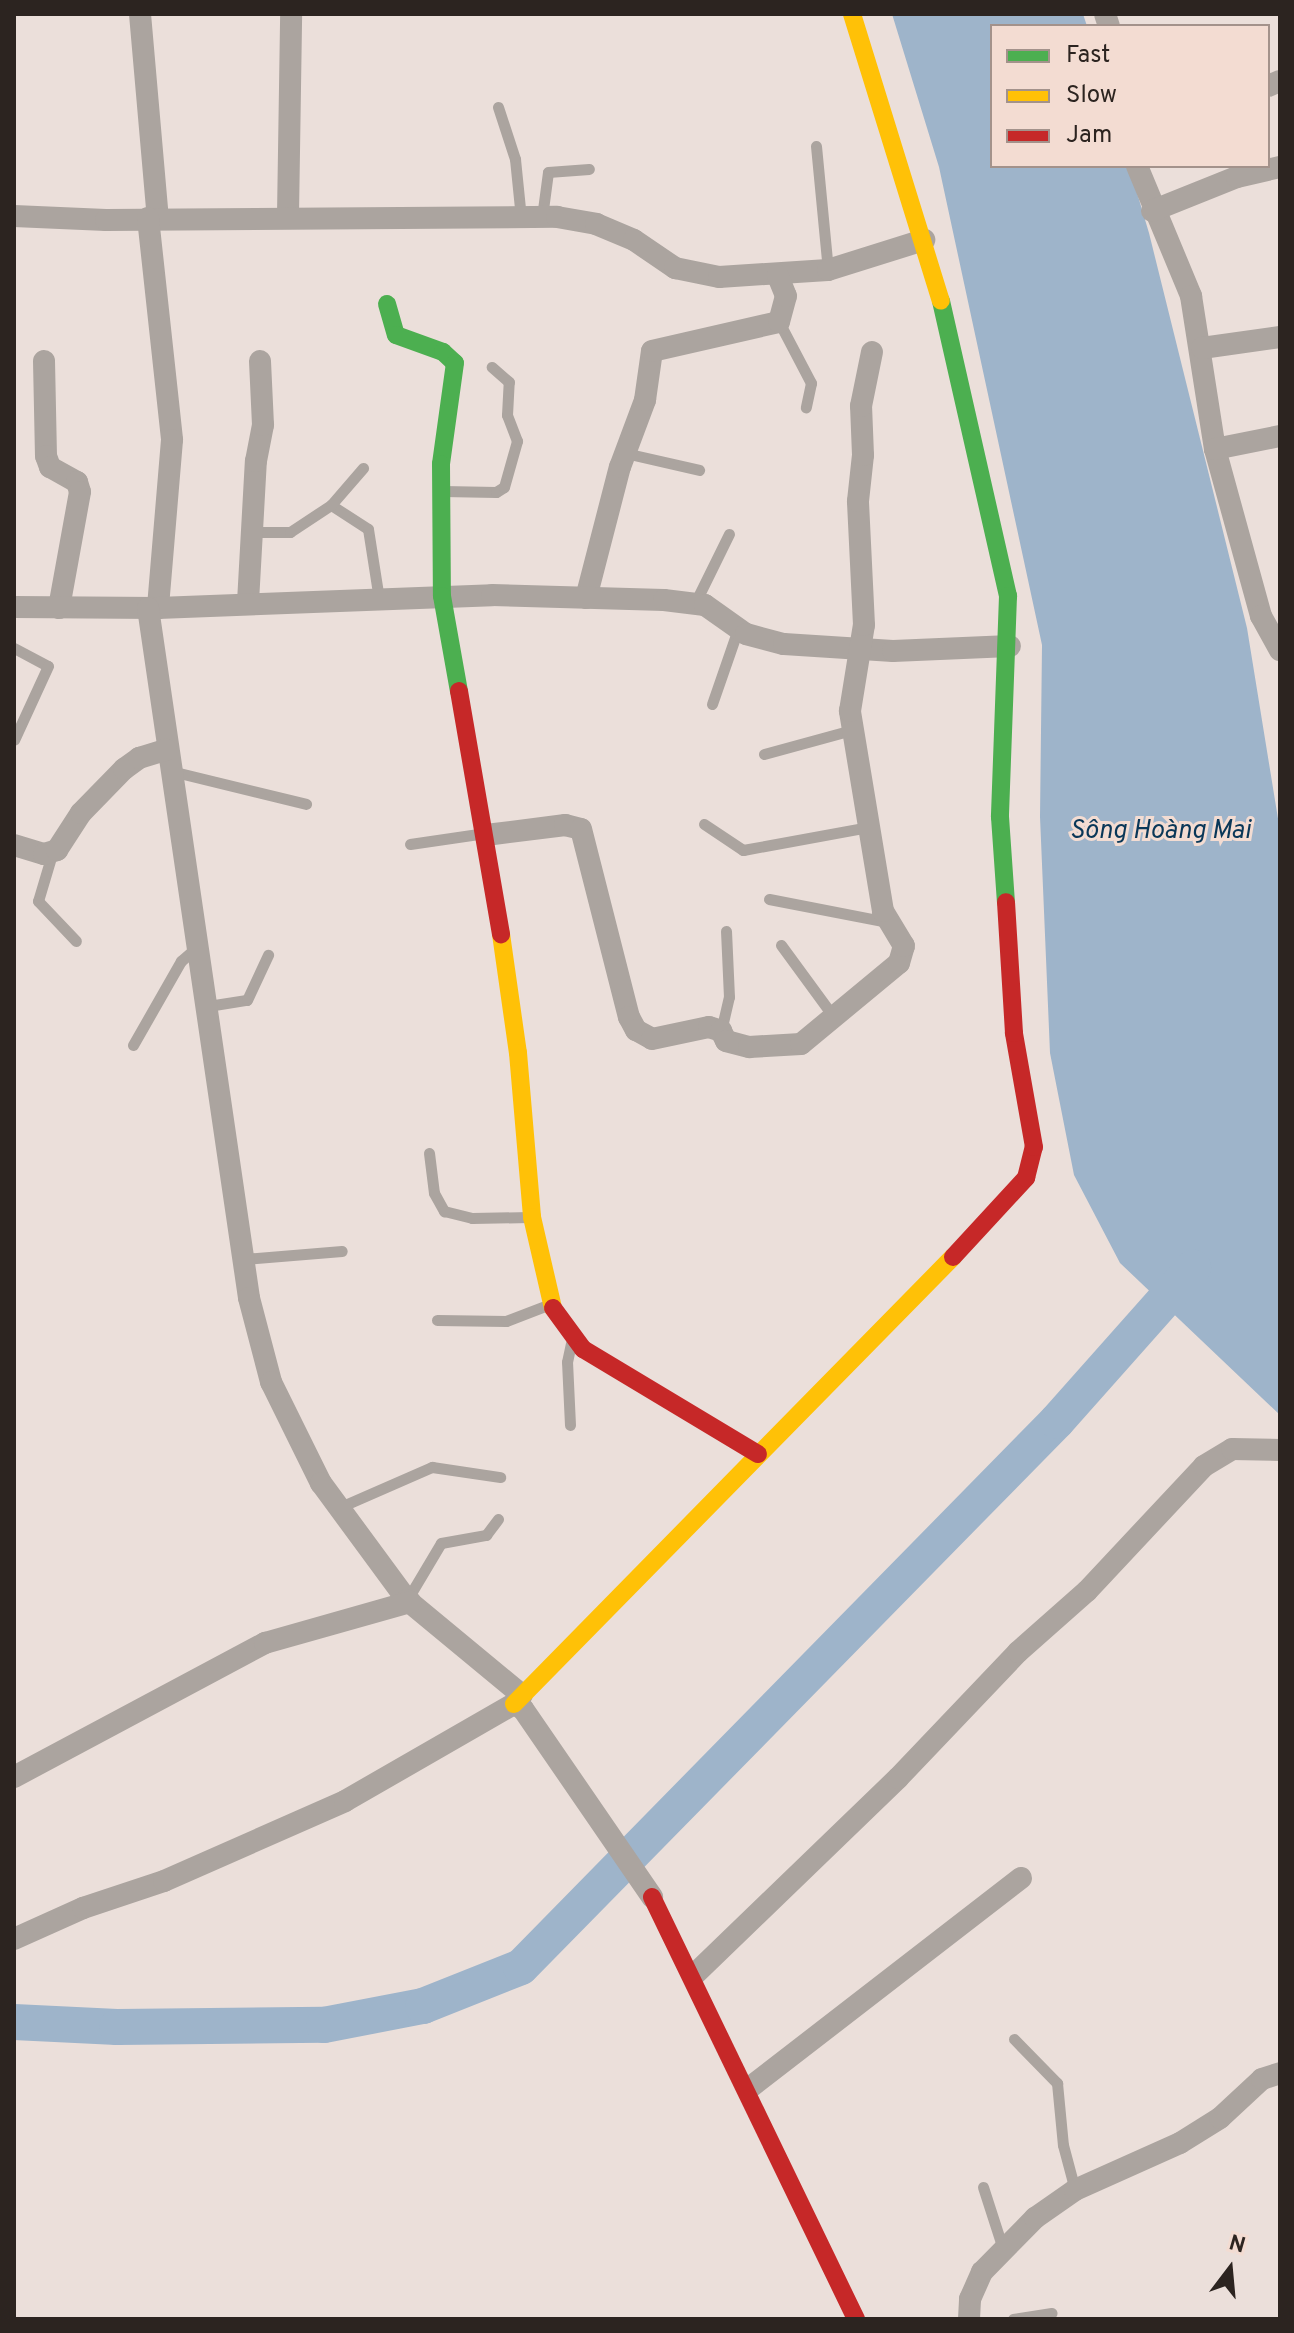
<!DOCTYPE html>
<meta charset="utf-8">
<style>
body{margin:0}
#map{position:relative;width:1294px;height:2333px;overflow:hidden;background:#ebdfda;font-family:Overpass,sans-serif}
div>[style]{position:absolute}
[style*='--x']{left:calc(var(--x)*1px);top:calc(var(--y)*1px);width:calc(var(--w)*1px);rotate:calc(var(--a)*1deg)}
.water>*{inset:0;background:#9eb4ca}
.river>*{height:36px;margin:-18px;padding:0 18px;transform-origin:18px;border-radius:18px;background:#9eb4ca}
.lane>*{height:11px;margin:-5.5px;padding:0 5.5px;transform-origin:5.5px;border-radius:5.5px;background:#aba49f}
.street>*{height:22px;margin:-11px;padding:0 11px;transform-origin:11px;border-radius:11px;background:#aba49f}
.fast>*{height:18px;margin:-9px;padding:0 9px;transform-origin:9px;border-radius:9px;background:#4caf50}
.slow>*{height:18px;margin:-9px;padding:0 9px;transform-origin:9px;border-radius:9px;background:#ffc107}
.jam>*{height:18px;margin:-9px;padding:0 9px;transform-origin:9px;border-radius:9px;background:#c62828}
span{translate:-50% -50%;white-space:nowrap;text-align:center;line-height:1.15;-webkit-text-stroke:6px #f3dcd2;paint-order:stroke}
.water-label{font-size:26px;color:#093758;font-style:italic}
.frame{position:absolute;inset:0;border:16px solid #2c2420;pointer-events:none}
.legend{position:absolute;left:990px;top:24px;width:280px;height:144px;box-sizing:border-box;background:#f3dcd2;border:2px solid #a3928b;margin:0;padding:10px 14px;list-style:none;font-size:24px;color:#2c2420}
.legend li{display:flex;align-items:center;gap:16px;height:40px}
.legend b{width:40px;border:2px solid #a3928b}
.north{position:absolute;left:1190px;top:2229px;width:80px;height:80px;-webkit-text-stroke:6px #f3dcd2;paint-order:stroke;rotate:16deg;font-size:22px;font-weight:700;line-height:32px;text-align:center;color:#2c2420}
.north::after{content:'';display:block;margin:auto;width:28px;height:36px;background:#2c2420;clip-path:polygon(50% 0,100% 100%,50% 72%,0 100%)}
</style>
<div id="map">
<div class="water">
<div style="clip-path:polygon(892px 14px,1083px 14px,1087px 26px,992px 26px,992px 166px,1129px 166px,1149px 233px,1247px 628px,1280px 831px,1280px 1415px,1120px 1263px,1074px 1175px,1050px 1053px,1040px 817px,1042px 645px,939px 167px)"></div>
</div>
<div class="river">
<div style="--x:14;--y:2022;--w:103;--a:2.8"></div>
<div style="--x:117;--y:2027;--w:207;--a:-0.6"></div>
<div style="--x:324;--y:2025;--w:101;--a:-10.9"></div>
<div style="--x:423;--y:2006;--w:105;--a:-21.7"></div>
<div style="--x:521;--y:1967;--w:765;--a:-45.53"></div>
<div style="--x:1057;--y:1421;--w:205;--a:-48.4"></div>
</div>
<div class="lane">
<div style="--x:498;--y:107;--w:55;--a:71.9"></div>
<div style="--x:515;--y:159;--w:59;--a:84.2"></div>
<div style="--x:816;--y:146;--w:125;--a:84.5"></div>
<div style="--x:542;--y:217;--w:45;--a:-82.4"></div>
<div style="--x:548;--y:172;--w:41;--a:-4.2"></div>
<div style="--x:779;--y:322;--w:69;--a:62.3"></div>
<div style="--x:811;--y:383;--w:25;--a:102"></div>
<div style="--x:625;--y:453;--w:76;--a:12.9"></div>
<div style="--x:443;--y:491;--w:53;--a:1.1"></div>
<div style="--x:496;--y:492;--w:9;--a:-32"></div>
<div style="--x:504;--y:487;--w:48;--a:-74.2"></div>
<div style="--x:517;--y:441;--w:28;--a:-111"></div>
<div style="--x:507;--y:415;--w:33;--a:-87"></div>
<div style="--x:509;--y:382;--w:23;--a:-139"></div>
<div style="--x:331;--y:505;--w:44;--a:33"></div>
<div style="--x:368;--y:529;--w:71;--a:81.1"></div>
<div style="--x:252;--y:532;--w:38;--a:0"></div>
<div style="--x:290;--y:532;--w:49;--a:-33.4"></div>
<div style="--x:331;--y:505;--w:49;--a:-49.1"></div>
<div style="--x:695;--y:603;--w:77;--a:-63.8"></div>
<div style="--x:14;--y:648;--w:38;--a:28"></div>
<div style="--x:48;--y:666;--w:81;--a:114.7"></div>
<div style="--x:712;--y:704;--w:79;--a:-70.9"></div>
<div style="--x:764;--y:754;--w:91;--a:-15.3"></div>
<div style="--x:171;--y:771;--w:139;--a:13.7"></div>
<div style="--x:704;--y:824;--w:47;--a:33.7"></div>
<div style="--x:743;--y:850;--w:127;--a:-10.4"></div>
<div style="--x:410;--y:844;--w:76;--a:-8.3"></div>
<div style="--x:52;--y:854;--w:49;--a:106.6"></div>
<div style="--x:38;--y:901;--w:55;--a:46.5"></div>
<div style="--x:769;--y:899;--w:120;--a:11"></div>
<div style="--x:781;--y:945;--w:88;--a:53.8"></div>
<div style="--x:208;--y:1006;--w:39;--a:-9"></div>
<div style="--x:247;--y:1000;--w:50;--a:-65"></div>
<div style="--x:721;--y:1031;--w:35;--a:-77"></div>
<div style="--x:729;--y:997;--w:66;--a:-92.6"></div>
<div style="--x:133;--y:1045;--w:97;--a:-60.3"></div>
<div style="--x:181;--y:961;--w:21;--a:-41"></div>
<div style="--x:429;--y:1153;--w:40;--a:82.9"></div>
<div style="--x:434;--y:1193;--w:21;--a:61"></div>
<div style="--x:444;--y:1211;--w:29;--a:14"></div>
<div style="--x:472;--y:1218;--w:57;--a:-1"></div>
<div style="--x:243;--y:1259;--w:99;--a:-4.6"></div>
<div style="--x:437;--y:1320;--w:69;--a:0.8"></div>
<div style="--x:506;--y:1321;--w:45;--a:-20.9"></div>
<div style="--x:570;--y:1425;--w:63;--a:-92.7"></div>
<div style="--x:567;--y:1362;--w:19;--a:-78"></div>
<div style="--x:338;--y:1508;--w:103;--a:-23.6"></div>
<div style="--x:432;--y:1467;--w:69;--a:8.4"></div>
<div style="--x:407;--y:1600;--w:66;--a:-59.2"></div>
<div style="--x:441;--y:1543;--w:46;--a:-10.1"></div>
<div style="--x:486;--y:1535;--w:20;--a:-53"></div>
<div style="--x:1014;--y:2039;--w:62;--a:45.7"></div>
<div style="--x:1057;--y:2083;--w:62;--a:84.5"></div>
<div style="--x:1063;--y:2145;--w:47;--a:75.1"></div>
<div style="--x:983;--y:2187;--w:65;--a:72.1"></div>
<div style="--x:1013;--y:2319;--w:39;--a:-9"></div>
</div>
<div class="street">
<div style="--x:140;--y:14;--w:205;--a:85"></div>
<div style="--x:1105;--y:14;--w:13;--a:72"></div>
<div style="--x:1268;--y:86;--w:13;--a:-23"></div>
<div style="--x:1137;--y:166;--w:141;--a:67.4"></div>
<div style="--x:1191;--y:296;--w:155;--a:81.1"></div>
<div style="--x:1215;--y:449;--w:173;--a:74.6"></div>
<div style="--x:1261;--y:616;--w:39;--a:61"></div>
<div style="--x:1152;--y:211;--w:92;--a:-21.8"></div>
<div style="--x:1237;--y:177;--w:44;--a:-13.1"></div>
<div style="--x:288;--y:215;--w:201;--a:-89.1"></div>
<div style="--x:14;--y:216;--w:92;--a:2.5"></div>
<div style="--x:106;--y:220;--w:451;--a:-0.4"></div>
<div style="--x:557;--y:217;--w:40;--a:10"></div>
<div style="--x:596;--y:224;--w:41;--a:22.8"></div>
<div style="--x:634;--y:240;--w:50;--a:34.3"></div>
<div style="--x:675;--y:268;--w:45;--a:11.6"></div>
<div style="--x:719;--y:277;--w:109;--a:-3.7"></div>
<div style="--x:828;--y:270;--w:101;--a:-17.4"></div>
<div style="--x:148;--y:218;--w:223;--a:83.8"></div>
<div style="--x:172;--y:440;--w:169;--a:94.8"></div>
<div style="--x:1202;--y:348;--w:79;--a:-8"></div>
<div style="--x:44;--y:361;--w:95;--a:88.8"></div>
<div style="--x:46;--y:456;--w:12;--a:70"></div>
<div style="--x:50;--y:467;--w:31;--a:29"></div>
<div style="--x:77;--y:482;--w:10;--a:73"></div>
<div style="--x:80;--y:492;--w:118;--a:100.3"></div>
<div style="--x:1215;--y:449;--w:66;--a:-11.3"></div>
<div style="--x:586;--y:598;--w:135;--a:-75.5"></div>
<div style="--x:620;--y:467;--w:72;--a:-69.5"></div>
<div style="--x:645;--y:400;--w:49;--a:-81.9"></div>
<div style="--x:652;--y:351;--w:130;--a:-12.9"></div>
<div style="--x:779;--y:322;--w:27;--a:-75"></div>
<div style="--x:786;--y:296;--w:22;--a:-112"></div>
<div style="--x:248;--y:602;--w:141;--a:-86.8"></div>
<div style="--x:256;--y:461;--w:37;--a:-79"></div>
<div style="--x:263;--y:425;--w:64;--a:-92.7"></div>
<div style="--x:14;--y:607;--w:144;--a:0.4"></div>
<div style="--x:158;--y:608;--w:334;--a:-2.2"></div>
<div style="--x:492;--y:595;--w:172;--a:1.7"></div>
<div style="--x:664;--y:600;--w:41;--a:7"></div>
<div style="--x:705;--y:605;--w:50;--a:35.3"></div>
<div style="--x:746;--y:634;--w:39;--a:15"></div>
<div style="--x:784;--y:644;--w:109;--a:3.7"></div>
<div style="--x:893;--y:651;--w:117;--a:-2.4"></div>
<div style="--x:148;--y:608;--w:697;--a:81.67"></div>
<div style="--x:249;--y:1298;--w:87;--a:75.3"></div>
<div style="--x:271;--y:1382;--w:113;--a:63.7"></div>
<div style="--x:321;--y:1483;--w:145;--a:53.7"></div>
<div style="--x:407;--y:1600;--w:149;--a:39.6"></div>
<div style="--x:486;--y:835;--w:80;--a:-7.2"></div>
<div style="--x:565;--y:825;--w:16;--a:14"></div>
<div style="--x:581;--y:829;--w:194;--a:75.7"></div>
<div style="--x:629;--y:1017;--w:15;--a:62"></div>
<div style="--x:636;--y:1030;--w:18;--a:29"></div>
<div style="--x:652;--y:1039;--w:58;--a:-11.9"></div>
<div style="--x:709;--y:1027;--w:13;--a:18"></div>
<div style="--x:721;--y:1031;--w:11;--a:63"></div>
<div style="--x:726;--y:1041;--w:24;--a:15"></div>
<div style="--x:749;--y:1047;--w:52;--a:-3.3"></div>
<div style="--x:801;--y:1044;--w:127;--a:-39.6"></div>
<div style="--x:899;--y:963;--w:18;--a:-74"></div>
<div style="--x:904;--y:946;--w:41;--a:-121"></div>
<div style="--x:883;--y:911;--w:203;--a:-99.4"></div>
<div style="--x:850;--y:711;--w:87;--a:-80.8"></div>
<div style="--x:864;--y:625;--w:124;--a:-92.8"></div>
<div style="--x:858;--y:501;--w:46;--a:-83.8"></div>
<div style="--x:863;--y:455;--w:49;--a:-92.3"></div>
<div style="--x:861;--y:406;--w:55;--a:-78.5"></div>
<div style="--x:14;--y:845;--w:31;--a:17"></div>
<div style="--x:44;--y:854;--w:14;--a:-17"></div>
<div style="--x:57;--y:850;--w:44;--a:-57"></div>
<div style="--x:81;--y:813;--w:62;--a:-45.7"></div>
<div style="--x:124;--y:769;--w:19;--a:-36"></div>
<div style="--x:139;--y:758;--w:28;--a:-17"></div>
<div style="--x:14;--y:1777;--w:285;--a:-28.1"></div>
<div style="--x:265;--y:1643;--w:151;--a:-15.8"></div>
<div style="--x:14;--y:1939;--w:76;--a:-24.2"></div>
<div style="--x:83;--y:1908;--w:85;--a:-18.4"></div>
<div style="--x:164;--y:1881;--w:198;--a:-23.8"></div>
<div style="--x:345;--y:1801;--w:195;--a:-29.9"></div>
<div style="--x:514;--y:1704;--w:10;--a:29"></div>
<div style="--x:523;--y:1709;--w:228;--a:55.5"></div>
<div style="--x:694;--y:1975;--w:284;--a:-44"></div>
<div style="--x:898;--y:1778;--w:174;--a:-46.4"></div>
<div style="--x:1018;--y:1652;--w:92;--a:-41.5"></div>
<div style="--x:1087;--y:1591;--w:171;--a:-46.9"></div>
<div style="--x:1204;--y:1466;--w:33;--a:-31"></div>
<div style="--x:1232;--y:1449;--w:48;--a:1.2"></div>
<div style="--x:748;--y:2089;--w:345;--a:-37.7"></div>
<div style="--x:969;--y:2319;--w:20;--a:-87"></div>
<div style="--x:970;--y:2299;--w:30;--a:-66"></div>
<div style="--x:982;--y:2272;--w:76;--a:-45.5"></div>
<div style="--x:1035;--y:2218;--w:49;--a:-35"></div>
<div style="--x:1075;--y:2190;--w:115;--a:-24.1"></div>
<div style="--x:1180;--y:2143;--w:47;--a:-32"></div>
<div style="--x:1220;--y:2118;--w:57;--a:-42.9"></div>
<div style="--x:1262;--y:2079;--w:19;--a:-18"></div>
</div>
<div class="fast">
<div style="--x:941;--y:301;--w:303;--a:77.2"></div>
<div style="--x:1008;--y:596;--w:221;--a:92.1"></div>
<div style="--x:1000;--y:817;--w:85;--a:86"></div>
<div style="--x:387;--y:304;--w:32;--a:74"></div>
<div style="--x:396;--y:335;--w:50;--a:19.9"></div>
<div style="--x:443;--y:352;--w:16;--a:43"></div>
<div style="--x:455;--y:363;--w:102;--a:97.9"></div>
<div style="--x:441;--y:464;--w:132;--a:89.6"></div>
<div style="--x:442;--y:596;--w:97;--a:79.9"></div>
</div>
<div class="slow">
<div style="--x:852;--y:14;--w:300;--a:72.8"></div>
<div style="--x:501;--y:934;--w:120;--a:81.9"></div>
<div style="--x:518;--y:1053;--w:165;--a:85.1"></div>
<div style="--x:532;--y:1217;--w:93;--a:77"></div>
<div style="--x:514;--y:1704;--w:627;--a:-45.52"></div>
</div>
<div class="jam">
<div style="--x:459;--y:691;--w:247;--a:80.2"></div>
<div style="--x:953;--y:1257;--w:108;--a:-47.3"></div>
<div style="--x:1026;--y:1178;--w:32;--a:-76"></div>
<div style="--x:1034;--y:1147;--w:116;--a:-100"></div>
<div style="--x:1014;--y:1033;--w:131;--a:-93.5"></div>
<div style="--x:553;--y:1308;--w:51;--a:53.8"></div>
<div style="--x:583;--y:1349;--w:204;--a:31"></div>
<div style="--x:652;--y:1897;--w:469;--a:64.2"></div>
</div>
<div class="water-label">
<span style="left:1160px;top:832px">Sông Hoàng Mai</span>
</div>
<div class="frame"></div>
<ul class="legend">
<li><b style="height:10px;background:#4caf50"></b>Fast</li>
<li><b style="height:10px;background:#ffc107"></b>Slow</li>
<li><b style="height:10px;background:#c62828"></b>Jam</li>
</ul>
<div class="north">N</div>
</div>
